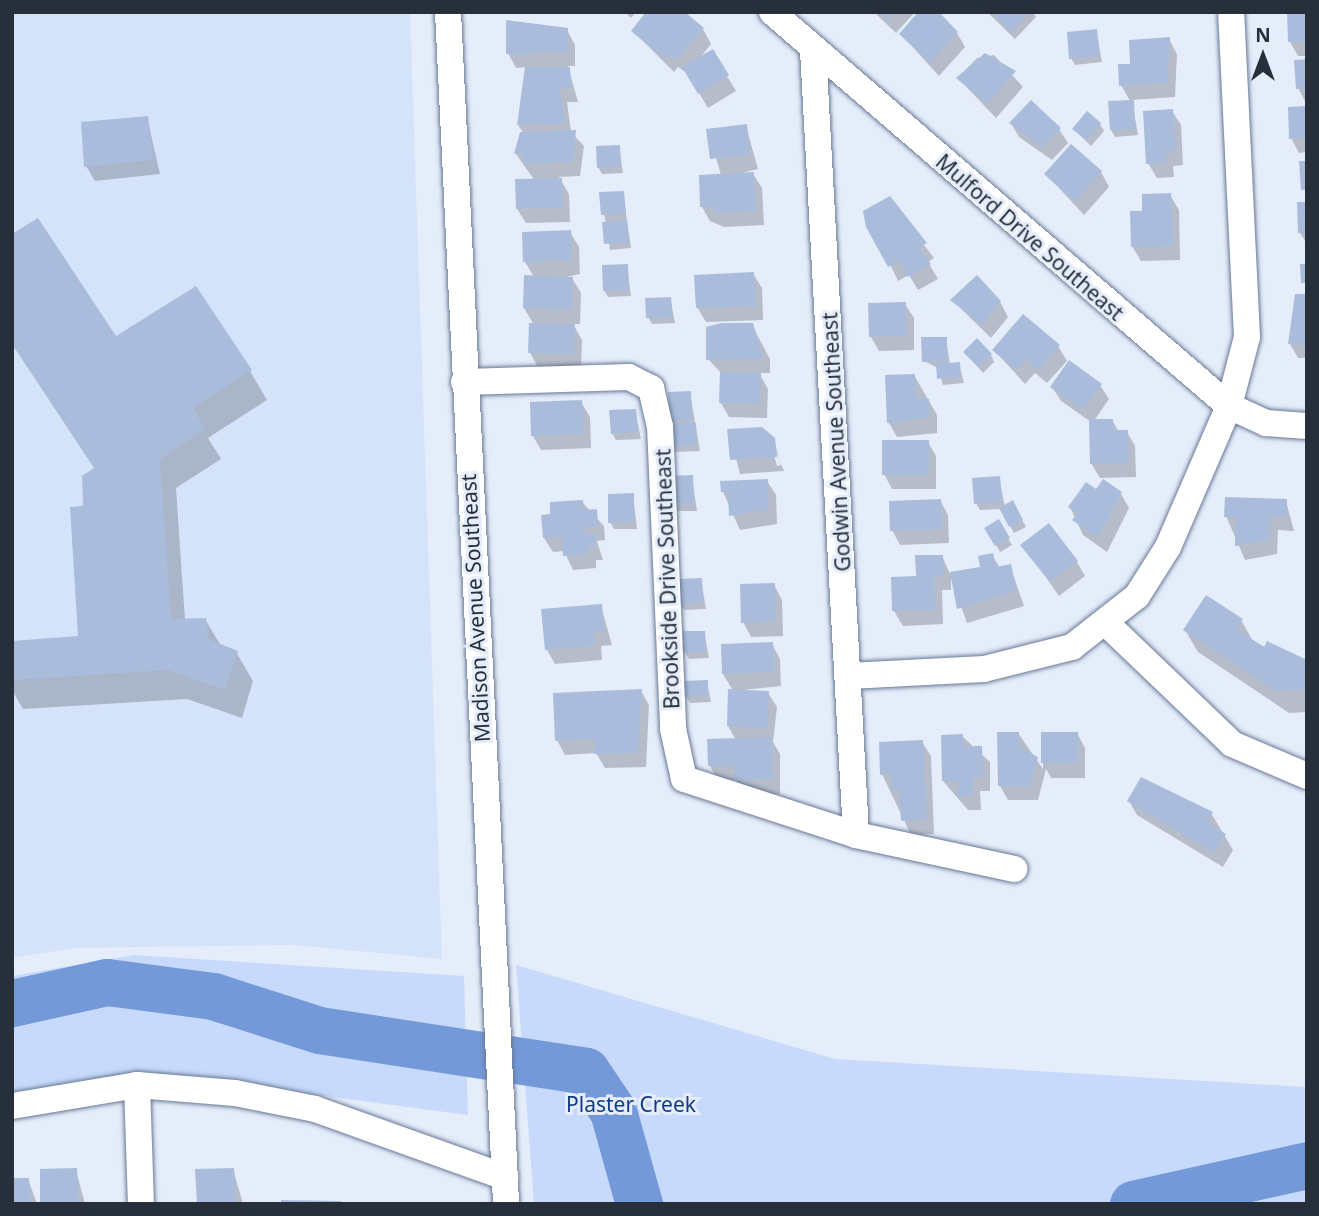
<!DOCTYPE html>
<style>
body{margin:0}
#map{position:relative;width:1319px;height:1216px;overflow:hidden;background:#e5edfa;font-family:"Noto Sans",sans-serif}
div>[style]{position:absolute}
[style*='--x']{left:calc(var(--x)*1px);top:calc(var(--y)*1px);width:calc(var(--w)*1px);rotate:calc(var(--a)*1deg)}
.built>*{inset:0;background:#d5e3fa}
.green>*{inset:0;background:#c7dafb}
.shadow>*{inset:0;background:#0003}
.river>*{height:47px;margin:-23.5px;padding:0 23.5px;transform-origin:23.5px;border-radius:23.5px;background:#7499d8}
.building>*{inset:0;background:#aabcdb}
.roads{filter:drop-shadow(0 0 2px #687996) drop-shadow(0 0 2px #687996)}
.minor>*{height:26px;margin:-13px;padding:0 13px;transform-origin:13px;border-radius:13px;background:#fff}
span{translate:-50% -50%;white-space:nowrap;text-align:center;line-height:1.15;-webkit-text-stroke:6px #e5edfa;paint-order:stroke}
.street-label{font-size:21px;color:#272f3b}
.park-label{font-size:21px;color:#113b84}
.frame{position:absolute;inset:0;border:14px solid #272f3b;pointer-events:none}
.north{position:absolute;left:1228px;top:21px;width:70px;height:70px;-webkit-text-stroke:5px #e5edfa;paint-order:stroke;rotate:0deg;font-size:19px;font-weight:700;line-height:28px;text-align:center;color:#272f3b}
.north::after{content:'';display:block;margin:auto;width:24px;height:32px;background:#272f3b;clip-path:polygon(50% 0,100% 100%,50% 72%,0 100%)}
</style>
<div id="map">
<div class="built">
<div style="clip-path:polygon(12px 12px,410px 12px,442px 959px,294px 945px,75px 948px,12px 958px)"></div>
</div>
<div class="green">
<div style="clip-path:polygon(134px 955px,464px 976px,468px 1115px,203px 1080px,12px 1095px,12px 976px)"></div>
<div style="clip-path:polygon(516px 965px,835px 1059px,1307px 1087px,1307px 1204px,534px 1204px)"></div>
</div>
<div class="shadow">
<div style="clip-path:polygon(625px 12px,636px 12px,631px 18px)"></div>
<div style="clip-path:polygon(874px 12px,915px 12px,896px 33px)"></div>
<div style="clip-path:polygon(987px 12px,1033px 12px,1036px 17px,1015px 39px)"></div>
<div style="clip-path:polygon(1307px 12px,1307px 56px,1298px 56px,1290px 42px)"></div>
<div style="clip-path:polygon(508px 22px,567px 30px,575px 45px,575px 66px,568px 66px,578px 102px,567px 102px,571px 132px,584px 146px,580px 176px,559px 177px,569px 194px,570px 222px,526px 223px,517px 209px,535px 181px,516px 154px,524px 134px,518px 125px,527px 67px,516px 68px,508px 53px)"></div>
<div style="clip-path:polygon(703px 29px,711px 44px,699px 59px,712px 51px,736px 91px,708px 108px,687px 73px,678px 67px,674px 72px,633px 31px)"></div>
<div style="clip-path:polygon(1096px 31px,1102px 62px,1075px 65px,1071px 58px)"></div>
<div style="clip-path:polygon(957px 33px,965px 47px,939px 76px,901px 34px)"></div>
<div style="clip-path:polygon(1169px 39px,1177px 54px,1175px 97px,1132px 100px,1138px 135px,1115px 137px,1111px 130px,1130px 101px,1121px 85px,1132px 65px)"></div>
<div style="clip-path:polygon(994px 55px,1023px 87px,996px 118px,958px 78px,977px 58px)"></div>
<div style="clip-path:polygon(1307px 61px,1307px 103px,1306px 103px,1298px 88px)"></div>
<div style="clip-path:polygon(1307px 108px,1307px 152px,1299px 153px,1291px 138px)"></div>
<div style="clip-path:polygon(1172px 111px,1181px 125px,1183px 165px,1173px 166px,1174px 177px,1157px 178px,1148px 163px)"></div>
<div style="clip-path:polygon(147px 117px,160px 174px,95px 181px,86px 166px)"></div>
<div style="clip-path:polygon(1011px 123px,1059px 129px,1068px 143px,1052px 160px,1019px 137px)"></div>
<div style="clip-path:polygon(1100px 124px,1104px 131px,1091px 146px,1074px 129px)"></div>
<div style="clip-path:polygon(746px 126px,758px 169px,733px 175px,753px 174px,762px 188px,764px 225px,724px 227px,710px 221px,702px 207px,721px 175px,708px 130px)"></div>
<div style="clip-path:polygon(619px 147px,623px 173px,602px 174px,598px 167px)"></div>
<div style="clip-path:polygon(1101px 172px,1109px 187px,1084px 215px,1046px 174px)"></div>
<div style="clip-path:polygon(623px 193px,631px 248px,610px 250px,601px 194px)"></div>
<div style="clip-path:polygon(1170px 195px,1179px 210px,1180px 260px,1141px 261px,1132px 246px)"></div>
<div style="clip-path:polygon(889px 199px,934px 258px,928px 262px,938px 279px,918px 290px,909px 275px,898px 281px,865px 211px)"></div>
<div style="clip-path:polygon(1307px 203px,1307px 244px,1300px 233px)"></div>
<div style="clip-path:polygon(570px 232px,579px 247px,580px 274px,561px 278px,572px 278px,581px 293px,580px 324px,573px 324px,582px 340px,581px 368px,538px 367px,530px 353px,534px 325px,524px 308px,534px 277px,525px 262px)"></div>
<div style="clip-path:polygon(12px 236px,116px 339px,250px 371px,267px 400px,208px 438px,221px 459px,176px 488px,185px 620px,205px 619px,221px 646px,236px 652px,253px 681px,242px 718px,187px 699px,23px 709px,12px 690px,12px 642px,80px 637px,85px 508px,95px 469px,12px 344px)"></div>
<div style="clip-path:polygon(627px 265px,631px 296px,608px 297px,604px 290px)"></div>
<div style="clip-path:polygon(753px 274px,762px 288px,763px 320px,706px 322px,697px 307px)"></div>
<div style="clip-path:polygon(1307px 295px,1307px 358px,1298px 358px,1290px 344px)"></div>
<div style="clip-path:polygon(670px 298px,675px 323px,652px 324px,648px 317px)"></div>
<div style="clip-path:polygon(952px 300px,1000px 302px,1008px 317px,991px 338px)"></div>
<div style="clip-path:polygon(905px 304px,914px 318px,914px 350px,879px 351px,871px 337px)"></div>
<div style="clip-path:polygon(752px 325px,770px 359px,770px 373px,759px 373px,768px 389px,767px 418px,729px 417px,721px 403px,722px 374px,708px 359px)"></div>
<div style="clip-path:polygon(946px 338px,950px 365px,959px 364px,964px 383px,943px 385px,938px 368px,924px 361px)"></div>
<div style="clip-path:polygon(1058px 346px,1067px 361px,1047px 383px,1035px 373px,1025px 384px,994px 350px)"></div>
<div style="clip-path:polygon(965px 352px,991px 355px,994px 362px,983px 373px)"></div>
<div style="clip-path:polygon(914px 375px,937px 415px,937px 433px,897px 437px,889px 423px,887px 376px)"></div>
<div style="clip-path:polygon(1100px 385px,1109px 399px,1094px 421px,1112px 420px,1119px 432px,1127px 432px,1135px 446px,1136px 477px,1100px 478px,1091px 463px,1091px 422px,1061px 401px,1052px 387px)"></div>
<div style="clip-path:polygon(690px 393px,700px 451px,675px 452px,671px 420px)"></div>
<div style="clip-path:polygon(581px 402px,590px 417px,591px 448px,541px 450px,533px 436px)"></div>
<div style="clip-path:polygon(635px 410px,641px 439px,616px 440px,612px 433px)"></div>
<div style="clip-path:polygon(evenodd,729px 431px,768px 432px,784px 471px,740px 474px,729px 431px,771px 444px,775px 444px,781px 465px,777px 466px,771px 444px)"></div>
<div style="clip-path:polygon(928px 442px,936px 456px,936px 489px,892px 489px,884px 474px)"></div>
<div style="clip-path:polygon(692px 477px,697px 511px,674px 511px,670px 505px)"></div>
<div style="clip-path:polygon(999px 478px,1005px 507px,1013px 503px,1026px 527px,1014px 533px,1001px 509px,980px 510px,976px 503px)"></div>
<div style="clip-path:polygon(767px 481px,776px 495px,777px 524px,740px 530px,723px 492px)"></div>
<div style="clip-path:polygon(1097px 491px,1121px 494px,1129px 508px,1107px 552px,1083px 535px,1070px 507px)"></div>
<div style="clip-path:polygon(633px 495px,637px 529px,614px 529px,610px 522px)"></div>
<div style="clip-path:polygon(940px 500px,948px 515px,949px 543px,900px 545px,892px 530px)"></div>
<div style="clip-path:polygon(1286px 501px,1294px 531px,1278px 530px,1277px 554px,1245px 560px,1226px 516px)"></div>
<div style="clip-path:polygon(582px 502px,604px 526px,605px 540px,597px 541px,603px 560px,596px 560px,596px 568px,573px 570px,564px 551px,553px 552px,544px 538px,552px 515px)"></div>
<div style="clip-path:polygon(998px 522px,1012px 545px,1000px 552px,987px 528px)"></div>
<div style="clip-path:polygon(1023px 545px,1077px 562px,1085px 576px,1059px 596px)"></div>
<div style="clip-path:polygon(992px 555px,1000px 568px,1010px 566px,1024px 606px,967px 623px,951px 578px,951px 590px,942px 590px,943px 624px,903px 626px,894px 611px,942px 556px,950px 574px,982px 568px)"></div>
<div style="clip-path:polygon(701px 579px,706px 609px,684px 610px,680px 603px)"></div>
<div style="clip-path:polygon(774px 585px,782px 600px,783px 636px,751px 637px,743px 622px)"></div>
<div style="clip-path:polygon(601px 606px,612px 645px,601px 646px,602px 660px,555px 664px,547px 650px)"></div>
<div style="clip-path:polygon(1241px 620px,1254px 643px,1307px 662px,1307px 712px,1289px 713px,1198px 652px,1185px 630px)"></div>
<div style="clip-path:polygon(704px 632px,709px 658px,689px 659px,685px 652px)"></div>
<div style="clip-path:polygon(772px 644px,780px 659px,781px 686px,734px 691px,768px 693px,777px 707px,773px 742px,780px 754px,780px 794px,744px 794px,736px 780px,718px 781px,710px 766px,736px 740px,728px 726px,733px 691px,723px 674px)"></div>
<div style="clip-path:polygon(707px 682px,711px 702px,690px 703px,686px 696px)"></div>
<div style="clip-path:polygon(641px 691px,649px 705px,646px 767px,605px 768px,596px 753px,565px 755px,557px 740px)"></div>
<div style="clip-path:polygon(1018px 733px,1043px 769px,1043px 733px,1077px 733px,1085px 748px,1085px 778px,1051px 778px,1046px 769px,1038px 800px,1008px 800px,1000px 786px)"></div>
<div style="clip-path:polygon(962px 736px,990px 762px,990px 791px,980px 791px,981px 810px,968px 810px,943px 781px)"></div>
<div style="clip-path:polygon(922px 742px,931px 756px,934px 834px,911px 835px,882px 774px)"></div>
<div style="clip-path:polygon(1129px 801px,1211px 813px,1233px 850px,1223px 867px,1137px 815px)"></div>
<div style="clip-path:polygon(233px 1169px,243px 1204px,198px 1204px)"></div>
<div style="clip-path:polygon(76px 1170px,85px 1204px,42px 1204px)"></div>
<div style="clip-path:polygon(28px 1179px,37px 1204px,12px 1204px)"></div>
</div>
<div class="river">
<div style="--x:12;--y:1003;--w:97;--a:-12.5"></div>
<div style="--x:107;--y:982;--w:107;--a:7.5"></div>
<div style="--x:213;--y:996;--w:111;--a:17.8"></div>
<div style="--x:319;--y:1030;--w:270;--a:8.7"></div>
<div style="--x:586;--y:1071;--w:48;--a:56"></div>
<div style="--x:613;--y:1111;--w:97;--a:74.4"></div>
<div style="--x:1133;--y:1204;--w:178;--a:-12.6"></div>
</div>
<div class="building">
<div style="clip-path:polygon(646px 12px,685px 12px,704px 28px,677px 60px,669px 54px,665px 59px,631px 31px)"></div>
<div style="clip-path:polygon(879px 12px,894px 12px,887px 20px)"></div>
<div style="clip-path:polygon(918px 12px,939px 12px,958px 32px,930px 63px,899px 34px)"></div>
<div style="clip-path:polygon(993px 12px,1030px 12px,1011px 33px)"></div>
<div style="clip-path:polygon(1287px 12px,1307px 12px,1307px 42px,1288px 42px)"></div>
<div style="clip-path:polygon(506px 20px,568px 28px,568px 52px,506px 54px)"></div>
<div style="clip-path:polygon(1097px 29px,1100px 56px,1069px 59px,1067px 32px)"></div>
<div style="clip-path:polygon(1170px 37px,1168px 83px,1119px 86px,1118px 64px,1130px 64px,1129px 40px)"></div>
<div style="clip-path:polygon(713px 49px,729px 75px,698px 94px,682px 67px)"></div>
<div style="clip-path:polygon(985px 53px,1016px 71px,987px 104px,956px 78px)"></div>
<div style="clip-path:polygon(1307px 59px,1307px 88px,1296px 89px,1294px 60px)"></div>
<div style="clip-path:polygon(525px 67px,570px 67px,571px 88px,560px 88px,565px 124px,517px 125px)"></div>
<div style="clip-path:polygon(1031px 100px,1061px 128px,1043px 147px,1009px 123px)"></div>
<div style="clip-path:polygon(1134px 100px,1135px 129px,1110px 130px,1108px 101px)"></div>
<div style="clip-path:polygon(1307px 106px,1307px 138px,1289px 139px,1288px 107px)"></div>
<div style="clip-path:polygon(1173px 109px,1176px 151px,1166px 152px,1167px 163px,1146px 164px,1143px 111px)"></div>
<div style="clip-path:polygon(1087px 111px,1101px 123px,1086px 140px,1072px 129px)"></div>
<div style="clip-path:polygon(148px 116px,153px 160px,84px 167px,81px 122px)"></div>
<div style="clip-path:polygon(747px 124px,750px 155px,710px 159px,706px 129px)"></div>
<div style="clip-path:polygon(576px 130px,573px 162px,523px 164px,523px 153px,514px 154px,520px 132px)"></div>
<div style="clip-path:polygon(1071px 144px,1102px 171px,1075px 202px,1044px 174px)"></div>
<div style="clip-path:polygon(620px 145px,621px 166px,597px 168px,596px 146px)"></div>
<div style="clip-path:polygon(1299px 161px,1307px 161px,1307px 190px,1301px 190px)"></div>
<div style="clip-path:polygon(754px 172px,756px 211px,714px 213px,714px 207px,700px 207px,699px 175px)"></div>
<div style="clip-path:polygon(562px 178px,563px 208px,516px 209px,515px 179px)"></div>
<div style="clip-path:polygon(624px 191px,626px 214px,601px 215px,599px 192px)"></div>
<div style="clip-path:polygon(1171px 193px,1173px 245px,1131px 247px,1130px 211px,1142px 211px,1142px 194px)"></div>
<div style="clip-path:polygon(890px 196px,927px 243px,918px 248px,931px 264px,908px 277px,899px 261px,888px 267px,866px 227px,863px 211px)"></div>
<div style="clip-path:polygon(1297px 202px,1307px 202px,1307px 233px,1298px 233px)"></div>
<div style="clip-path:polygon(38px 218px,116px 336px,196px 286px,252px 370px,193px 408px,205px 429px,160px 459px,171px 619px,206px 618px,208px 639px,238px 651px,225px 690px,169px 670px,12px 680px,12px 641px,78px 636px,70px 507px,83px 506px,82px 476px,94px 468px,12px 343px,12px 234px)"></div>
<div style="clip-path:polygon(627px 220px,629px 242px,604px 244px,602px 222px)"></div>
<div style="clip-path:polygon(571px 230px,572px 260px,523px 262px,522px 232px)"></div>
<div style="clip-path:polygon(628px 264px,629px 290px,603px 291px,602px 265px)"></div>
<div style="clip-path:polygon(1300px 264px,1307px 264px,1307px 283px,1301px 283px)"></div>
<div style="clip-path:polygon(754px 272px,756px 306px,696px 308px,694px 275px)"></div>
<div style="clip-path:polygon(524px 275px,573px 277px,572px 310px,523px 308px)"></div>
<div style="clip-path:polygon(977px 275px,1001px 301px,982px 325px,950px 300px)"></div>
<div style="clip-path:polygon(1295px 294px,1307px 294px,1307px 344px,1288px 344px)"></div>
<div style="clip-path:polygon(671px 297px,673px 317px,646px 318px,645px 298px)"></div>
<div style="clip-path:polygon(906px 302px,907px 336px,869px 337px,868px 303px)"></div>
<div style="clip-path:polygon(1023px 314px,1060px 345px,1038px 370px,1026px 359px,1016px 370px,992px 350px)"></div>
<div style="clip-path:polygon(529px 323px,575px 324px,574px 354px,528px 353px)"></div>
<div style="clip-path:polygon(721px 323px,753px 323px,763px 359px,706px 360px,706px 327px)"></div>
<div style="clip-path:polygon(921px 337px,947px 337px,947px 361px,922px 362px)"></div>
<div style="clip-path:polygon(977px 338px,992px 354px,978px 367px,963px 352px)"></div>
<div style="clip-path:polygon(1069px 360px,1102px 384px,1083px 410px,1050px 387px)"></div>
<div style="clip-path:polygon(960px 362px,961px 377px,937px 379px,936px 364px)"></div>
<div style="clip-path:polygon(720px 372px,761px 373px,760px 404px,719px 403px)"></div>
<div style="clip-path:polygon(915px 374px,916px 398px,929px 399px,929px 418px,887px 423px,885px 375px)"></div>
<div style="clip-path:polygon(691px 391px,692px 420px,670px 421px,668px 392px)"></div>
<div style="clip-path:polygon(582px 400px,584px 434px,531px 436px,530px 402px)"></div>
<div style="clip-path:polygon(636px 409px,638px 432px,611px 434px,609px 410px)"></div>
<div style="clip-path:polygon(1089px 419px,1113px 419px,1113px 430px,1128px 430px,1129px 463px,1090px 464px)"></div>
<div style="clip-path:polygon(696px 423px,697px 445px,670px 446px,669px 424px)"></div>
<div style="clip-path:polygon(762px 427px,775px 438px,777px 457px,730px 460px,727px 429px)"></div>
<div style="clip-path:polygon(882px 440px,929px 440px,929px 475px,882px 475px)"></div>
<div style="clip-path:polygon(693px 475px,694px 504px,668px 505px,667px 476px)"></div>
<div style="clip-path:polygon(1000px 476px,1002px 502px,974px 504px,972px 478px)"></div>
<div style="clip-path:polygon(768px 479px,769px 509px,729px 516px,728px 492px,721px 492px,720px 481px)"></div>
<div style="clip-path:polygon(1103px 479px,1122px 492px,1098px 538px,1072px 520px,1077px 514px,1068px 507px,1086px 482px,1096px 489px)"></div>
<div style="clip-path:polygon(634px 493px,634px 522px,608px 523px,608px 494px)"></div>
<div style="clip-path:polygon(1225px 497px,1287px 499px,1287px 517px,1271px 516px,1270px 540px,1235px 546px,1235px 517px,1224px 517px)"></div>
<div style="clip-path:polygon(941px 499px,942px 529px,890px 531px,889px 501px)"></div>
<div style="clip-path:polygon(583px 500px,584px 510px,597px 509px,598px 526px,584px 527px,585px 534px,595px 533px,596px 546px,588px 546px,589px 554px,563px 556px,562px 537px,543px 538px,541px 515px,550px 514px,550px 502px)"></div>
<div style="clip-path:polygon(1013px 500px,1023px 520px,1009px 527px,999px 508px)"></div>
<div style="clip-path:polygon(999px 519px,1010px 538px,995px 546px,984px 528px)"></div>
<div style="clip-path:polygon(1049px 523px,1078px 561px,1050px 582px,1020px 545px)"></div>
<div style="clip-path:polygon(993px 553px,996px 567px,1011px 564px,1017px 591px,957px 609px,950px 572px,980px 567px,978px 556px)"></div>
<div style="clip-path:polygon(915px 555px,943px 555px,944px 576px,934px 576px,935px 610px,892px 611px,891px 577px,916px 576px)"></div>
<div style="clip-path:polygon(702px 578px,703px 602px,679px 604px,677px 579px)"></div>
<div style="clip-path:polygon(775px 583px,776px 621px,741px 623px,740px 584px)"></div>
<div style="clip-path:polygon(1206px 595px,1243px 619px,1236px 629px,1264px 647px,1267px 641px,1307px 660px,1307px 689px,1275px 691px,1183px 630px)"></div>
<div style="clip-path:polygon(602px 604px,604px 631px,594px 631px,595px 645px,545px 650px,541px 609px)"></div>
<div style="clip-path:polygon(683px 631px,705px 631px,706px 652px,683px 653px)"></div>
<div style="clip-path:polygon(773px 642px,774px 672px,722px 674px,721px 644px)"></div>
<div style="clip-path:polygon(708px 680px,708px 696px,684px 697px,683px 681px)"></div>
<div style="clip-path:polygon(642px 689px,638px 753px,594px 754px,594px 739px,555px 741px,553px 693px)"></div>
<div style="clip-path:polygon(728px 689px,769px 691px,768px 728px,727px 726px)"></div>
<div style="clip-path:polygon(997px 732px,1019px 732px,1019px 747px,1038px 757px,1030px 786px,998px 786px)"></div>
<div style="clip-path:polygon(1041px 732px,1078px 732px,1078px 763px,1041px 763px)"></div>
<div style="clip-path:polygon(963px 734px,963px 746px,982px 746px,983px 777px,973px 777px,973px 796px,958px 796px,957px 781px,942px 781px,941px 735px)"></div>
<div style="clip-path:polygon(772px 737px,773px 779px,734px 780px,734px 766px,708px 766px,707px 739px)"></div>
<div style="clip-path:polygon(923px 740px,927px 819px,901px 821px,899px 790px,891px 790px,891px 774px,880px 775px,879px 742px)"></div>
<div style="clip-path:polygon(1141px 777px,1213px 812px,1206px 822px,1226px 834px,1214px 853px,1127px 801px)"></div>
<div style="clip-path:polygon(77px 1168px,78px 1204px,40px 1204px,40px 1169px)"></div>
<div style="clip-path:polygon(234px 1168px,236px 1204px,197px 1204px,195px 1169px)"></div>
<div style="clip-path:polygon(12px 1178px,29px 1178px,30px 1204px,12px 1204px)"></div>
<div style="clip-path:polygon(281px 1200px,341px 1201px,341px 1204px,281px 1204px)"></div>
</div>
<div class="roads">
<div class="minor">
<div style="--x:448;--y:12;--w:1193;--a:87.21"></div>
<div style="--x:772;--y:12;--w:603;--a:40.77"></div>
<div style="--x:1229;--y:406;--w:41;--a:24.7"></div>
<div style="--x:1266;--y:423;--w:41;--a:4.2"></div>
<div style="--x:813;--y:50;--w:786;--a:86.86"></div>
<div style="--x:464;--y:382;--w:165;--a:-1.7"></div>
<div style="--x:629;--y:377;--w:25;--a:27"></div>
<div style="--x:651;--y:388;--w:39;--a:77"></div>
<div style="--x:660;--y:426;--w:303;--a:87.5"></div>
<div style="--x:673;--y:729;--w:51;--a:77.6"></div>
<div style="--x:684;--y:779;--w:181;--a:18"></div>
<div style="--x:856;--y:835;--w:162;--a:12.1"></div>
<div style="--x:1107;--y:624;--w:173;--a:43.8"></div>
<div style="--x:1232;--y:744;--w:82;--a:23.1"></div>
<div style="--x:849;--y:676;--w:135;--a:-3"></div>
<div style="--x:984;--y:669;--w:91;--a:-14"></div>
<div style="--x:1072;--y:647;--w:83;--a:-38.1"></div>
<div style="--x:1137;--y:596;--w:58;--a:-57.7"></div>
<div style="--x:1168;--y:547;--w:154;--a:-66.6"></div>
<div style="--x:1229;--y:406;--w:71;--a:-75.4"></div>
<div style="--x:1247;--y:337;--w:325;--a:-92.8"></div>
<div style="--x:137;--y:1085;--w:119;--a:88.1"></div>
<div style="--x:12;--y:1106;--w:127;--a:-9.5"></div>
<div style="--x:137;--y:1085;--w:98;--a:4.7"></div>
<div style="--x:235;--y:1093;--w:82;--a:11.3"></div>
<div style="--x:315;--y:1109;--w:202;--a:19.7"></div>
</div>
</div>
<div class="street-label">
<span style="left:1030px;top:237px;rotate:41deg">Mulford Drive Southeast</span>
<span style="left:836px;top:442px;rotate:-93deg">Godwin Avenue Southeast</span>
<span style="left:667px;top:579px;rotate:-92deg">Brookside Drive Southeast</span>
<span style="left:475px;top:608px;rotate:-93deg">Madison Avenue Southeast</span>
</div>
<div class="park-label">
<span style="left:631px;top:1104px">Plaster Creek</span>
</div>
<div class="frame"></div>
<div class="north">N</div>
</div>
